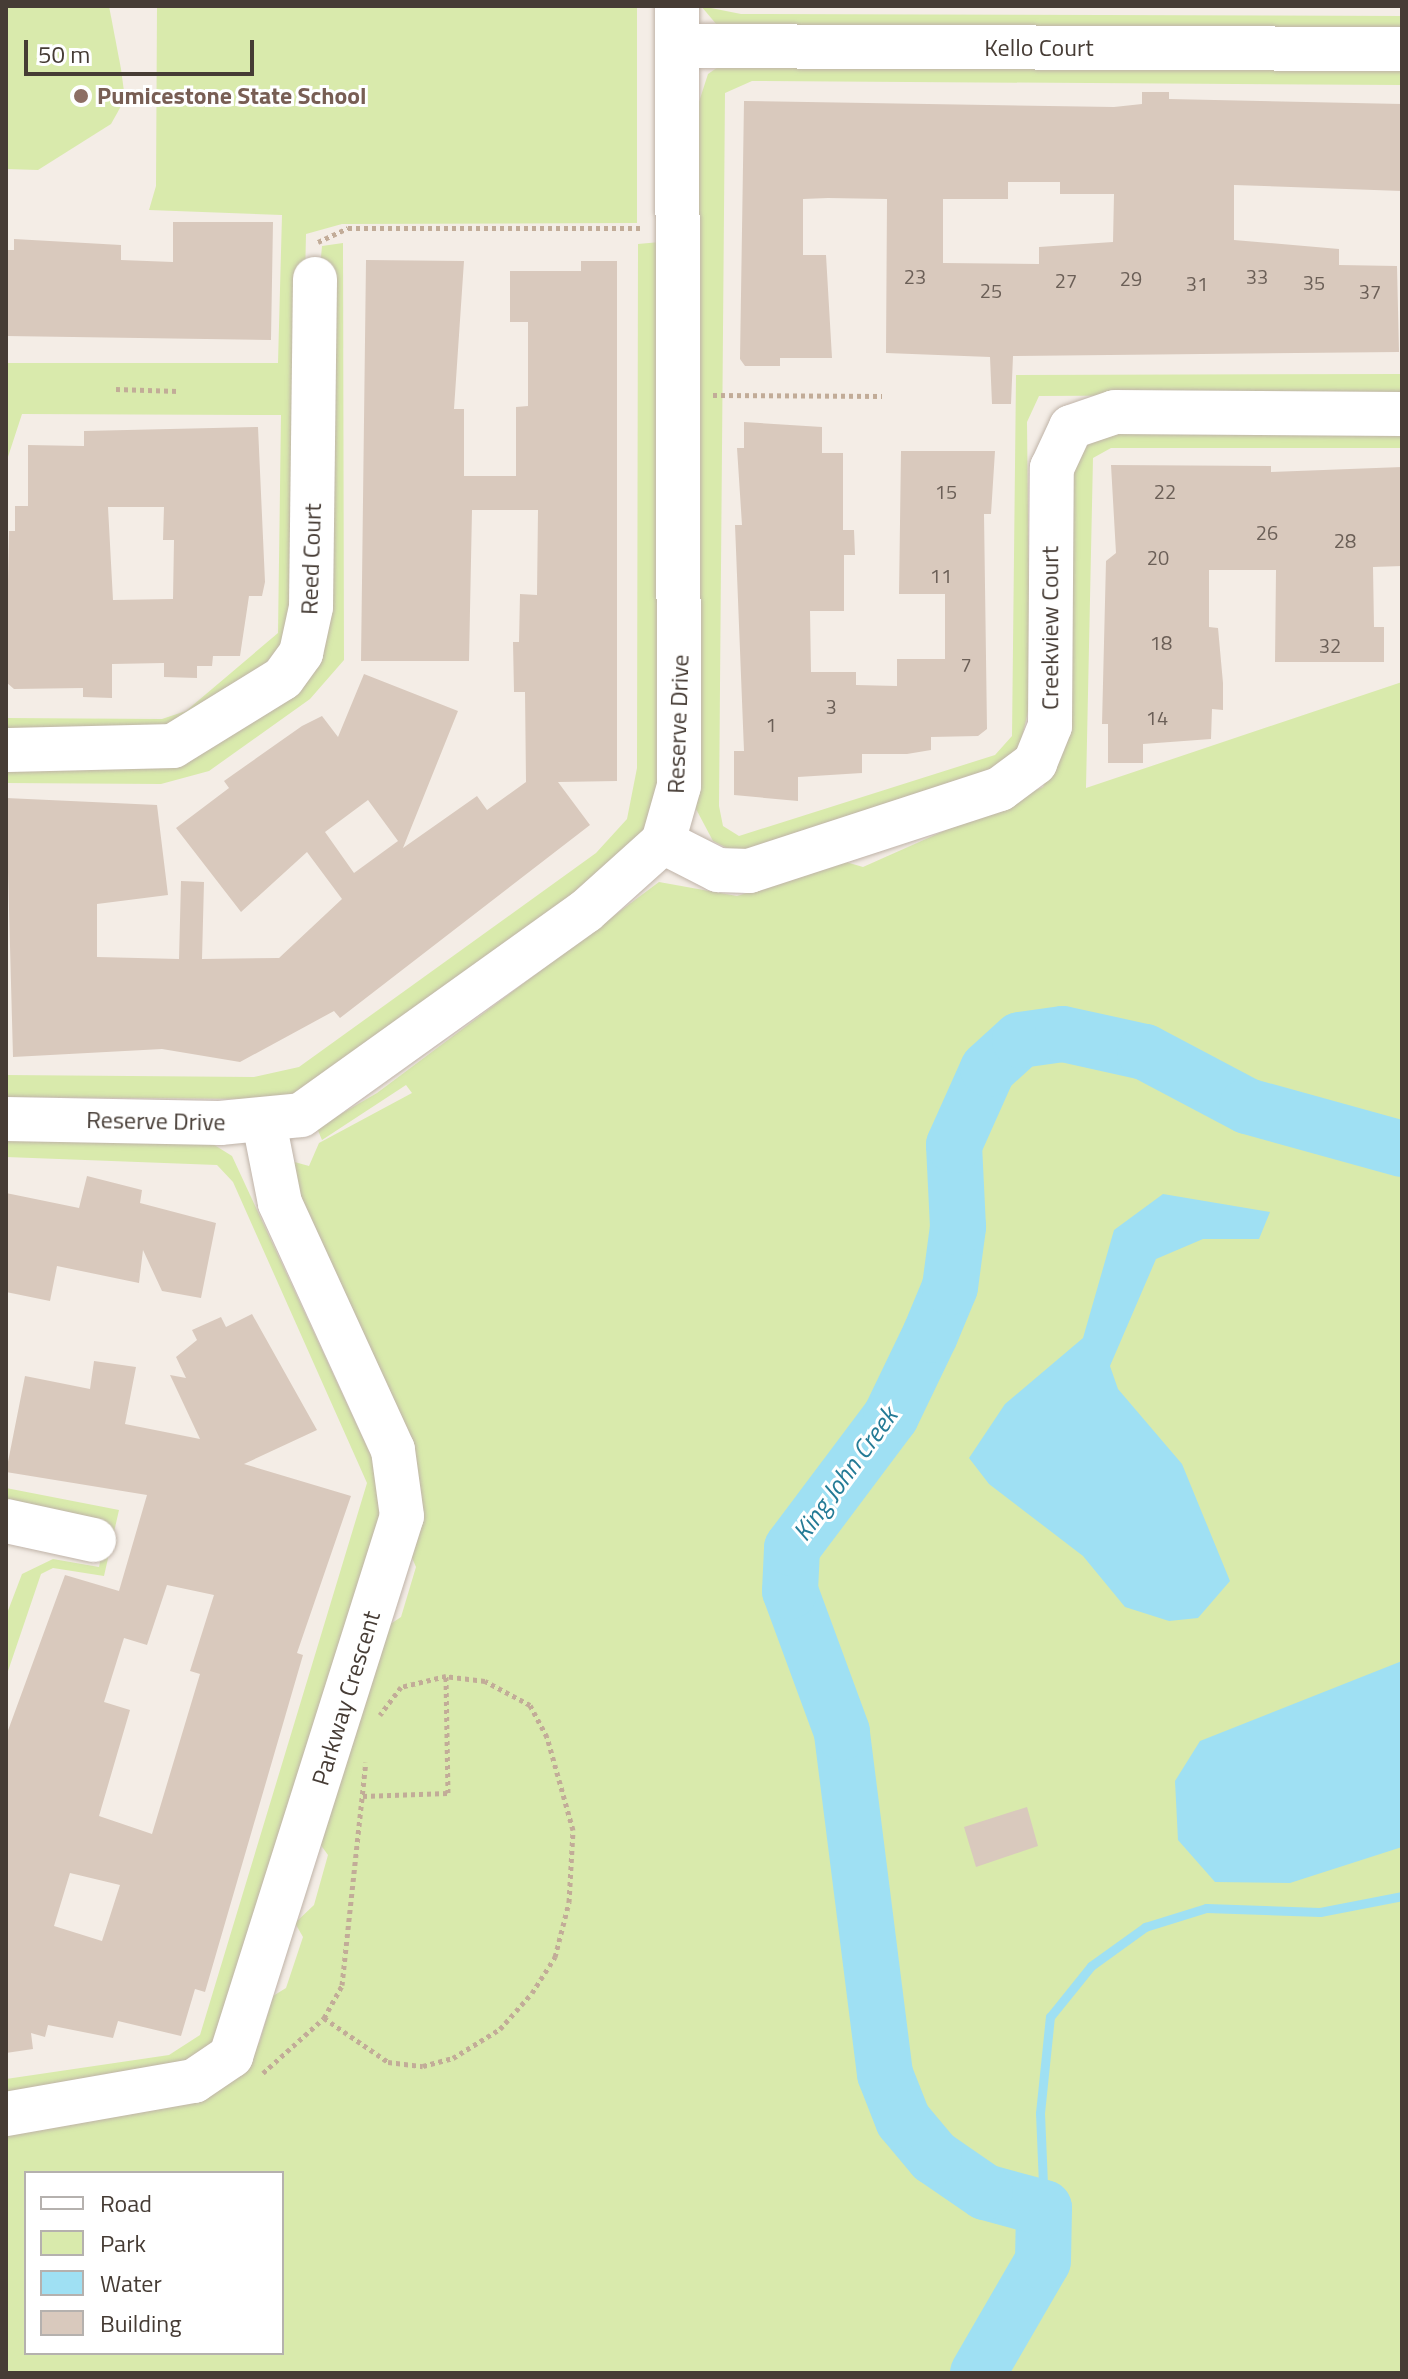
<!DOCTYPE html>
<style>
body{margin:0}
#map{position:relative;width:1408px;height:2379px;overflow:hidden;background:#f4ede6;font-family:"Titillium Web",sans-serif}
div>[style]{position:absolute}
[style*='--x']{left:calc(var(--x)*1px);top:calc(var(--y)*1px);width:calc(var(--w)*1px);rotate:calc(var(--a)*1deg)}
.green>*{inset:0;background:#d9eaac}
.water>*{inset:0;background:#9fe0f3}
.stream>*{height:9px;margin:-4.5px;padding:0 4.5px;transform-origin:4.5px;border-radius:4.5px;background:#9fe0f3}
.river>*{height:56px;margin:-28px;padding:0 28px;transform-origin:28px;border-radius:28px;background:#9fe0f3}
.building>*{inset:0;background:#d9c9bd}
.path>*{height:5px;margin-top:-2.5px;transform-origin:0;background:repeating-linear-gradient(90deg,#c2ac98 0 4px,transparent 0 8px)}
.roads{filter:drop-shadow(0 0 2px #bfb3a8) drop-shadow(0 0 2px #bfb3a8)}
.minor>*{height:44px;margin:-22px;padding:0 22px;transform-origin:22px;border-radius:22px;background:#fff}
.dots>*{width:22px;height:22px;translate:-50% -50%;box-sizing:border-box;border:4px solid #fff;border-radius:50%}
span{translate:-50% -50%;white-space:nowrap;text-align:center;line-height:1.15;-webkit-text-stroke:6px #fff;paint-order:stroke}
.number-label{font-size:20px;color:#6b5f57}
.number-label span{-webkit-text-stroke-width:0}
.street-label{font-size:24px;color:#463c35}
.education-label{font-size:24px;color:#785e54;font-weight:700}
.left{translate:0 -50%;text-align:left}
.water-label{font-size:26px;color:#247b96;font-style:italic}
.frame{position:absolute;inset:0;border:8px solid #463c35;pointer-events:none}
.legend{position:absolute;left:24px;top:2171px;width:260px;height:184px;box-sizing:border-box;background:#fff;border:2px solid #b5b1ae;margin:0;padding:10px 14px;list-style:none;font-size:24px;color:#463c35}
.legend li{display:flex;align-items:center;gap:16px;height:40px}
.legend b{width:40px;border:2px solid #b5b1ae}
.scale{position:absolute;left:24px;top:40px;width:230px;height:36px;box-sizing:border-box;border:4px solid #463c35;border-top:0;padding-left:10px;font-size:24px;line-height:28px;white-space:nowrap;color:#463c35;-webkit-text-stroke:6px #fff;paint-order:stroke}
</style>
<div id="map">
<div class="green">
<div style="clip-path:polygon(6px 6px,109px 6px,121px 69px,125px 99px,111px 124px,38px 170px,6px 169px)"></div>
<div style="clip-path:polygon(157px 6px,637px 6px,637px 223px,342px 224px,306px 234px,298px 594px,279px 658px,171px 732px,6px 735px,6px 718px,162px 719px,186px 711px,278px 633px,281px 415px,22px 414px,6px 463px,6px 363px,278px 363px,282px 215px,149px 210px,156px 186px)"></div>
<div style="clip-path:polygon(701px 6px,741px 14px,1402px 16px,1402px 34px,717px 25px)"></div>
<div style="clip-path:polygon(1402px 62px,1402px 85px,752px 81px,725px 93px,719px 806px,723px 826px,739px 836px,995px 755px,1012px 736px,1016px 375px,1402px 374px,1402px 394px,1039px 396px,1027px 422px,1030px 703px,1020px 746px,993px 769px,760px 850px,733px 851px,713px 841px,696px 809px,696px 111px,708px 74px,721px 65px)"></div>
<div style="clip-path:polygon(660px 242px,658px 788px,644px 835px,618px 863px,299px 1093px,262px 1099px,6px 1097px,6px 1075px,254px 1077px,299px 1067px,596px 853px,627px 819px,637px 768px,638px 244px)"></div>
<div style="clip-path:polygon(343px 243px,344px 660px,310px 699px,209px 771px,161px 784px,6px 783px,6px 764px,282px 698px,322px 246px)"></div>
<div style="clip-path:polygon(evenodd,1104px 431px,1402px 433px,1402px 448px,1111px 448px,1093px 458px,1086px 788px,1402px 682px,1402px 2373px,6px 2373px,6px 2134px,196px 2102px,238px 2077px,260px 2041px,273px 1996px,286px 1988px,303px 1937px,295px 1923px,314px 1905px,328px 1855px,320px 1844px,389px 1625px,401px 1617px,416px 1567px,409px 1551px,422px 1498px,414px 1451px,291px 1180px,291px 1161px,309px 1166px,319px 1143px,412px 1093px,406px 1085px,322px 1140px,317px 1128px,377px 1093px,659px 882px,737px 896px,846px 862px,863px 867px,1043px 787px,1069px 728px,1071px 473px,1079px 449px,1104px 431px,26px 2173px,282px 2173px,282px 2353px,26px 2353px,26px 2173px)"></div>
<div style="clip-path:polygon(6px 1139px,208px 1141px,232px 1156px,374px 1462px,380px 1520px,221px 2034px,195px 2060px,6px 2097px,6px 2079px,169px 2055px,200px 2035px,367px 1483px,233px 1182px,217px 1165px,6px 1157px)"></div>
<div style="clip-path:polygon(6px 1488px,119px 1510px,104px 1576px,53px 1568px,41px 1574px,6px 1677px,6px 1616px,22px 1574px,53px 1559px,99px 1567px,106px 1531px,6px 1510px)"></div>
</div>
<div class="water">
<div style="clip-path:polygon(1163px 1194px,1270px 1212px,1259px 1239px,1203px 1239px,1156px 1259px,1110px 1366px,1118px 1389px,1182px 1464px,1230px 1581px,1198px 1618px,1169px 1621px,1125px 1607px,1083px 1556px,989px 1484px,969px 1458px,1005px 1404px,1083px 1338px,1114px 1230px)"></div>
<div style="clip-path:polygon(1402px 1661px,1402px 1847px,1290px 1883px,1215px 1882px,1178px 1840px,1175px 1781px,1200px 1741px)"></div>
</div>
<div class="stream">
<div style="--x:1044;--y:2208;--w:95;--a:-92.4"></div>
<div style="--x:1040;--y:2113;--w:97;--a:-84.1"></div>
<div style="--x:1050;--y:2017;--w:65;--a:-51.2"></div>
<div style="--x:1091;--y:1966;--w:67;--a:-35.8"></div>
<div style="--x:1145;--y:1927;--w:64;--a:-17.3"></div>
<div style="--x:1206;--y:1908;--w:114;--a:2"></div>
<div style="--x:1320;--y:1912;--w:84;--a:-11"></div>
</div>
<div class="river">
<div style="--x:978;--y:2373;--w:129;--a:-59.9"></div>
<div style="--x:1043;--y:2261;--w:53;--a:-88.9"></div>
<div style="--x:1044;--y:2208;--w:61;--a:-164.8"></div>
<div style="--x:985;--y:2192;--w:62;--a:-145.5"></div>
<div style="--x:934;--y:2157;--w:48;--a:-130"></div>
<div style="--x:903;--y:2120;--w:49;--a:-111.4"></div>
<div style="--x:885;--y:2074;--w:345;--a:-97.2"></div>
<div style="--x:842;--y:1732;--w:150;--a:-110.2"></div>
<div style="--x:790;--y:1591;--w:43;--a:-87.3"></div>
<div style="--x:792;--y:1548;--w:165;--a:-53.1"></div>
<div style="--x:891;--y:1416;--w:90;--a:-64.3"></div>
<div style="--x:930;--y:1335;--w:52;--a:-67.4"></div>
<div style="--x:950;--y:1287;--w:61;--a:-82.4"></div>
<div style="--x:958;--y:1227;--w:82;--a:-92.8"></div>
<div style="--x:954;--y:1145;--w:83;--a:-65.9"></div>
<div style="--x:988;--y:1069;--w:43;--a:-42.2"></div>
<div style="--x:1020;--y:1040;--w:43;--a:-7.9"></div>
<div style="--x:1063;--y:1034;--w:84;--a:12.4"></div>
<div style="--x:1145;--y:1052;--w:115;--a:27.9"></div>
<div style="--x:1247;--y:1106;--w:161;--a:15.5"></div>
</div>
<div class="building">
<div style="clip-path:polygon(evenodd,1142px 92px,1169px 92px,1169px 99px,1402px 104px,1402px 191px,1234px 185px,1234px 240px,1339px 249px,1339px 265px,1397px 266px,1399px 352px,1013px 356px,1011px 404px,992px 404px,990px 357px,886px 353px,887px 199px,828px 198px,803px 199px,803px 255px,826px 255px,832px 358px,780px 358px,780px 366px,745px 366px,740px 359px,744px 101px,1114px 107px,1142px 104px,1142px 92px,1008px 182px,1060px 182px,1060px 194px,1114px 194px,1113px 242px,1039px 247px,1039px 264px,943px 263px,943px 199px,1008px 199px,1008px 182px)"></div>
<div style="clip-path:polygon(173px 222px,273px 222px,271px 340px,6px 336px,6px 250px,14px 250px,14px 239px,121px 245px,121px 260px,173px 262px)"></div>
<div style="clip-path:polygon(evenodd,366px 260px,464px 261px,454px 409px,464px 409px,464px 476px,516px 476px,516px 407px,528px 406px,528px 322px,510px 322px,510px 271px,581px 271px,581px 261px,617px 261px,617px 781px,558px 782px,590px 825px,340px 1018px,334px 1011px,240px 1062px,162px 1049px,13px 1057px,6px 798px,157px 805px,168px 895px,97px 904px,97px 957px,179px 959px,181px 881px,204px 882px,202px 959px,279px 958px,342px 899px,307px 852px,241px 912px,176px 828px,229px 788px,224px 781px,302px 726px,322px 716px,338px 737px,364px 674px,458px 711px,403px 848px,477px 796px,487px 810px,526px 782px,525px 692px,514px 692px,513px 642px,519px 642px,520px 594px,537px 595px,538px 510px,472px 510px,469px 661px,361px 661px,366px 260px,368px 800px,398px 841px,354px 873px,325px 832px,368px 800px)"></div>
<div style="clip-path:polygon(744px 422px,822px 427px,822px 453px,843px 453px,843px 530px,854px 530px,855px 555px,844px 555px,844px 611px,810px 611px,811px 672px,856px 672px,856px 685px,897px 686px,897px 659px,945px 659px,945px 594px,899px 594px,901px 451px,995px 451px,991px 514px,984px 514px,987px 729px,978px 736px,931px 737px,931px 750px,907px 754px,862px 754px,862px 773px,798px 777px,798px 801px,734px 795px,734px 751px,744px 751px,735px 525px,742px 525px,737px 448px,744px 448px)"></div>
<div style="clip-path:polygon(evenodd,258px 427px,265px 582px,262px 596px,249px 596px,240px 656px,213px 656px,212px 666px,197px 666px,197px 678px,164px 677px,164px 663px,112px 664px,112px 698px,83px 697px,83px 688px,14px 689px,6px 682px,9px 531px,15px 531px,15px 506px,28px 506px,28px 445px,84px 446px,84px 431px,258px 427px,108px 507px,164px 507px,163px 540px,174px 540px,173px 599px,113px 600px,108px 507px)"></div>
<div style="clip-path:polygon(1111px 465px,1271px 466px,1271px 472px,1402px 467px,1402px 566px,1373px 567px,1374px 627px,1384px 627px,1384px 662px,1275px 662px,1276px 570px,1209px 570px,1209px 627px,1218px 628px,1223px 683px,1223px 710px,1212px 709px,1211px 739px,1143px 744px,1143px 763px,1108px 763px,1108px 724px,1102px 724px,1106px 561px,1116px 553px)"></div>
<div style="clip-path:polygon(87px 1176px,142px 1190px,140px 1203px,216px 1223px,201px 1298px,162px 1291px,143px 1250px,139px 1283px,57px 1266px,50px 1301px,6px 1292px,6px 1193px,79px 1208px)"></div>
<div style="clip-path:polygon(evenodd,252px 1314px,317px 1430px,244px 1464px,351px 1496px,297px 1653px,303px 1655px,205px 1992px,195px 1989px,181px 2036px,118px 2021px,113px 2038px,48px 2025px,45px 2037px,31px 2033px,33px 2049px,6px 2053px,6px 1736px,65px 1575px,119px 1591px,147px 1495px,6px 1472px,25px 1376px,90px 1389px,94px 1361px,136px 1367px,125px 1424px,200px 1439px,170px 1375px,186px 1378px,176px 1357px,197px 1340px,192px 1330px,221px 1317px,226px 1327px,252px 1314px,167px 1585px,214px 1595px,190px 1671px,200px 1674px,152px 1834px,99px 1816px,130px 1710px,104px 1702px,124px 1638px,147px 1645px,167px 1585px,252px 1314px,70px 1873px,120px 1885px,102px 1941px,54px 1926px,70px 1873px)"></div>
<div style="clip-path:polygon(1027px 1807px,1038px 1846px,976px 1867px,964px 1827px)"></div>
</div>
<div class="path">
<div style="--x:318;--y:242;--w:33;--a:-25"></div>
<div style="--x:348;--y:228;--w:293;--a:0"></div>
<div style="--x:116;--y:389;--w:62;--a:1.8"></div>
<div style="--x:713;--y:395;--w:169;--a:0.3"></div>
<div style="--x:363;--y:1796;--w:85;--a:-2"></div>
<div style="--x:448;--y:1793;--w:117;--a:-91"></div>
<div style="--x:324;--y:2018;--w:78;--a:34.5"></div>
<div style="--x:388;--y:2062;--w:35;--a:7"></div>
<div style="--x:423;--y:2066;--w:31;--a:-15"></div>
<div style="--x:453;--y:2058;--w:55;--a:-31.7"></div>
<div style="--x:500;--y:2029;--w:48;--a:-48.4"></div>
<div style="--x:532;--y:1993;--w:43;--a:-57.4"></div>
<div style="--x:555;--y:1957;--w:57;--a:-75.7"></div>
<div style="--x:569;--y:1902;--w:72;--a:-86.8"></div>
<div style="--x:573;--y:1830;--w:97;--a:-105.6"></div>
<div style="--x:547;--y:1737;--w:36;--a:-118"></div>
<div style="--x:530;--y:1705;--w:51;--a:-151.9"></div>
<div style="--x:485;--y:1681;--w:39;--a:-173"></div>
<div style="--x:446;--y:1676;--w:46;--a:166.3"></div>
<div style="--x:401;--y:1687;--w:35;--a:127"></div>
<div style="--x:263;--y:2073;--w:82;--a:-42"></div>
<div style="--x:324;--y:2018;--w:38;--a:-61"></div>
<div style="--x:342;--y:1985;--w:224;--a:-83.9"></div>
</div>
<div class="roads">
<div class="minor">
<div style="--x:677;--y:46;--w:725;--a:0.24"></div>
<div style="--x:6;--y:750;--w:167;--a:-1.4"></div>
<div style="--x:173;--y:746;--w:129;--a:-31.7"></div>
<div style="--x:283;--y:678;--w:31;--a:-54"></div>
<div style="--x:301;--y:653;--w:47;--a:-77.7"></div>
<div style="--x:311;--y:607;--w:328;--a:-89.3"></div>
<div style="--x:663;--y:842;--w:62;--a:27"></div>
<div style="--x:718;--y:870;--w:31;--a:2"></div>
<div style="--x:749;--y:871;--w:264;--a:-18.1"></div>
<div style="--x:1000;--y:789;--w:44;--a:-36.6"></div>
<div style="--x:1035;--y:763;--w:40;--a:-68"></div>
<div style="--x:1050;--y:726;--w:258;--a:-89.6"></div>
<div style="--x:1052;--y:468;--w:45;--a:-65.1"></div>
<div style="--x:1071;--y:427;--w:46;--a:-18.8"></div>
<div style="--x:1115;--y:412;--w:287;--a:0.4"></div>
<div style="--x:6;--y:1119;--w:214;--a:1.1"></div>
<div style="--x:220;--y:1123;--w:81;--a:-5.6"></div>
<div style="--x:301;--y:1115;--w:350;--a:-35.6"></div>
<div style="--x:586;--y:911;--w:103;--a:-41.9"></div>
<div style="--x:663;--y:842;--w:58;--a:-74.1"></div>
<div style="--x:679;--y:786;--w:780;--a:-90.15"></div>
<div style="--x:6;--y:1521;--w:90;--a:12.2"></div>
<div style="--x:6;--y:2114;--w:191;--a:-10"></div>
<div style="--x:194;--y:2081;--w:45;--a:-34"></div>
<div style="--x:231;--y:2056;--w:566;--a:-72.43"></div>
<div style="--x:402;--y:1516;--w:67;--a:-97.8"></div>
<div style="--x:393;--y:1450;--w:272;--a:-114.6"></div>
<div style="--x:280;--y:1203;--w:83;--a:-101.2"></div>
</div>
</div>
<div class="dots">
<div style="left:81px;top:96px;background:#8d6e63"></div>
</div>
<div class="number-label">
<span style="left:915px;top:276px">23</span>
<span style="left:1257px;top:276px">33</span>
<span style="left:1131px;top:278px">29</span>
<span style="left:1066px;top:280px">27</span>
<span style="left:1314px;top:282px">35</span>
<span style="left:1197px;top:283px">31</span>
<span style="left:991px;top:290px">25</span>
<span style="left:1370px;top:291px">37</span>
<span style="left:946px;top:491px">15</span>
<span style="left:1165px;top:491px">22</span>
<span style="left:1267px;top:532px">26</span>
<span style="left:1345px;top:540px">28</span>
<span style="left:1158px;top:557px">20</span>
<span style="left:941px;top:575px">11</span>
<span style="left:1161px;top:642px">18</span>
<span style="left:1330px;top:645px">32</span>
<span style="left:966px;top:664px">7</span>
<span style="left:831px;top:706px">3</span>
<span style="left:1157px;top:717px">14</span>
<span style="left:771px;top:724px">1</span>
</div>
<div class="street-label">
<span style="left:1039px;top:48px">Kello Court</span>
<span style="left:311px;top:559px;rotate:-88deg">Reed Court</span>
<span style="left:1050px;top:628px;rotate:-90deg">Creekview Court</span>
<span style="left:678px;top:724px;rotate:-88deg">Reserve Drive</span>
<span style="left:156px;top:1121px;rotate:1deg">Reserve Drive</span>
<span style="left:346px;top:1698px;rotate:-73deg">Parkway Crescent</span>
</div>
<div class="education-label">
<span class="left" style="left:97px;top:96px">Pumicestone State School</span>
</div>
<div class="water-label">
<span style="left:845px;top:1474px;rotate:-54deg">King John Creek</span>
</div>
<div class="frame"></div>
<ul class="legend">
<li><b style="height:10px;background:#fff"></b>Road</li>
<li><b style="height:22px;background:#d9eaac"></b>Park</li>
<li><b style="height:22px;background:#9fe0f3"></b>Water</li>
<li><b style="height:22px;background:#d9c9bd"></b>Building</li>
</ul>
<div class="scale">50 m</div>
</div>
